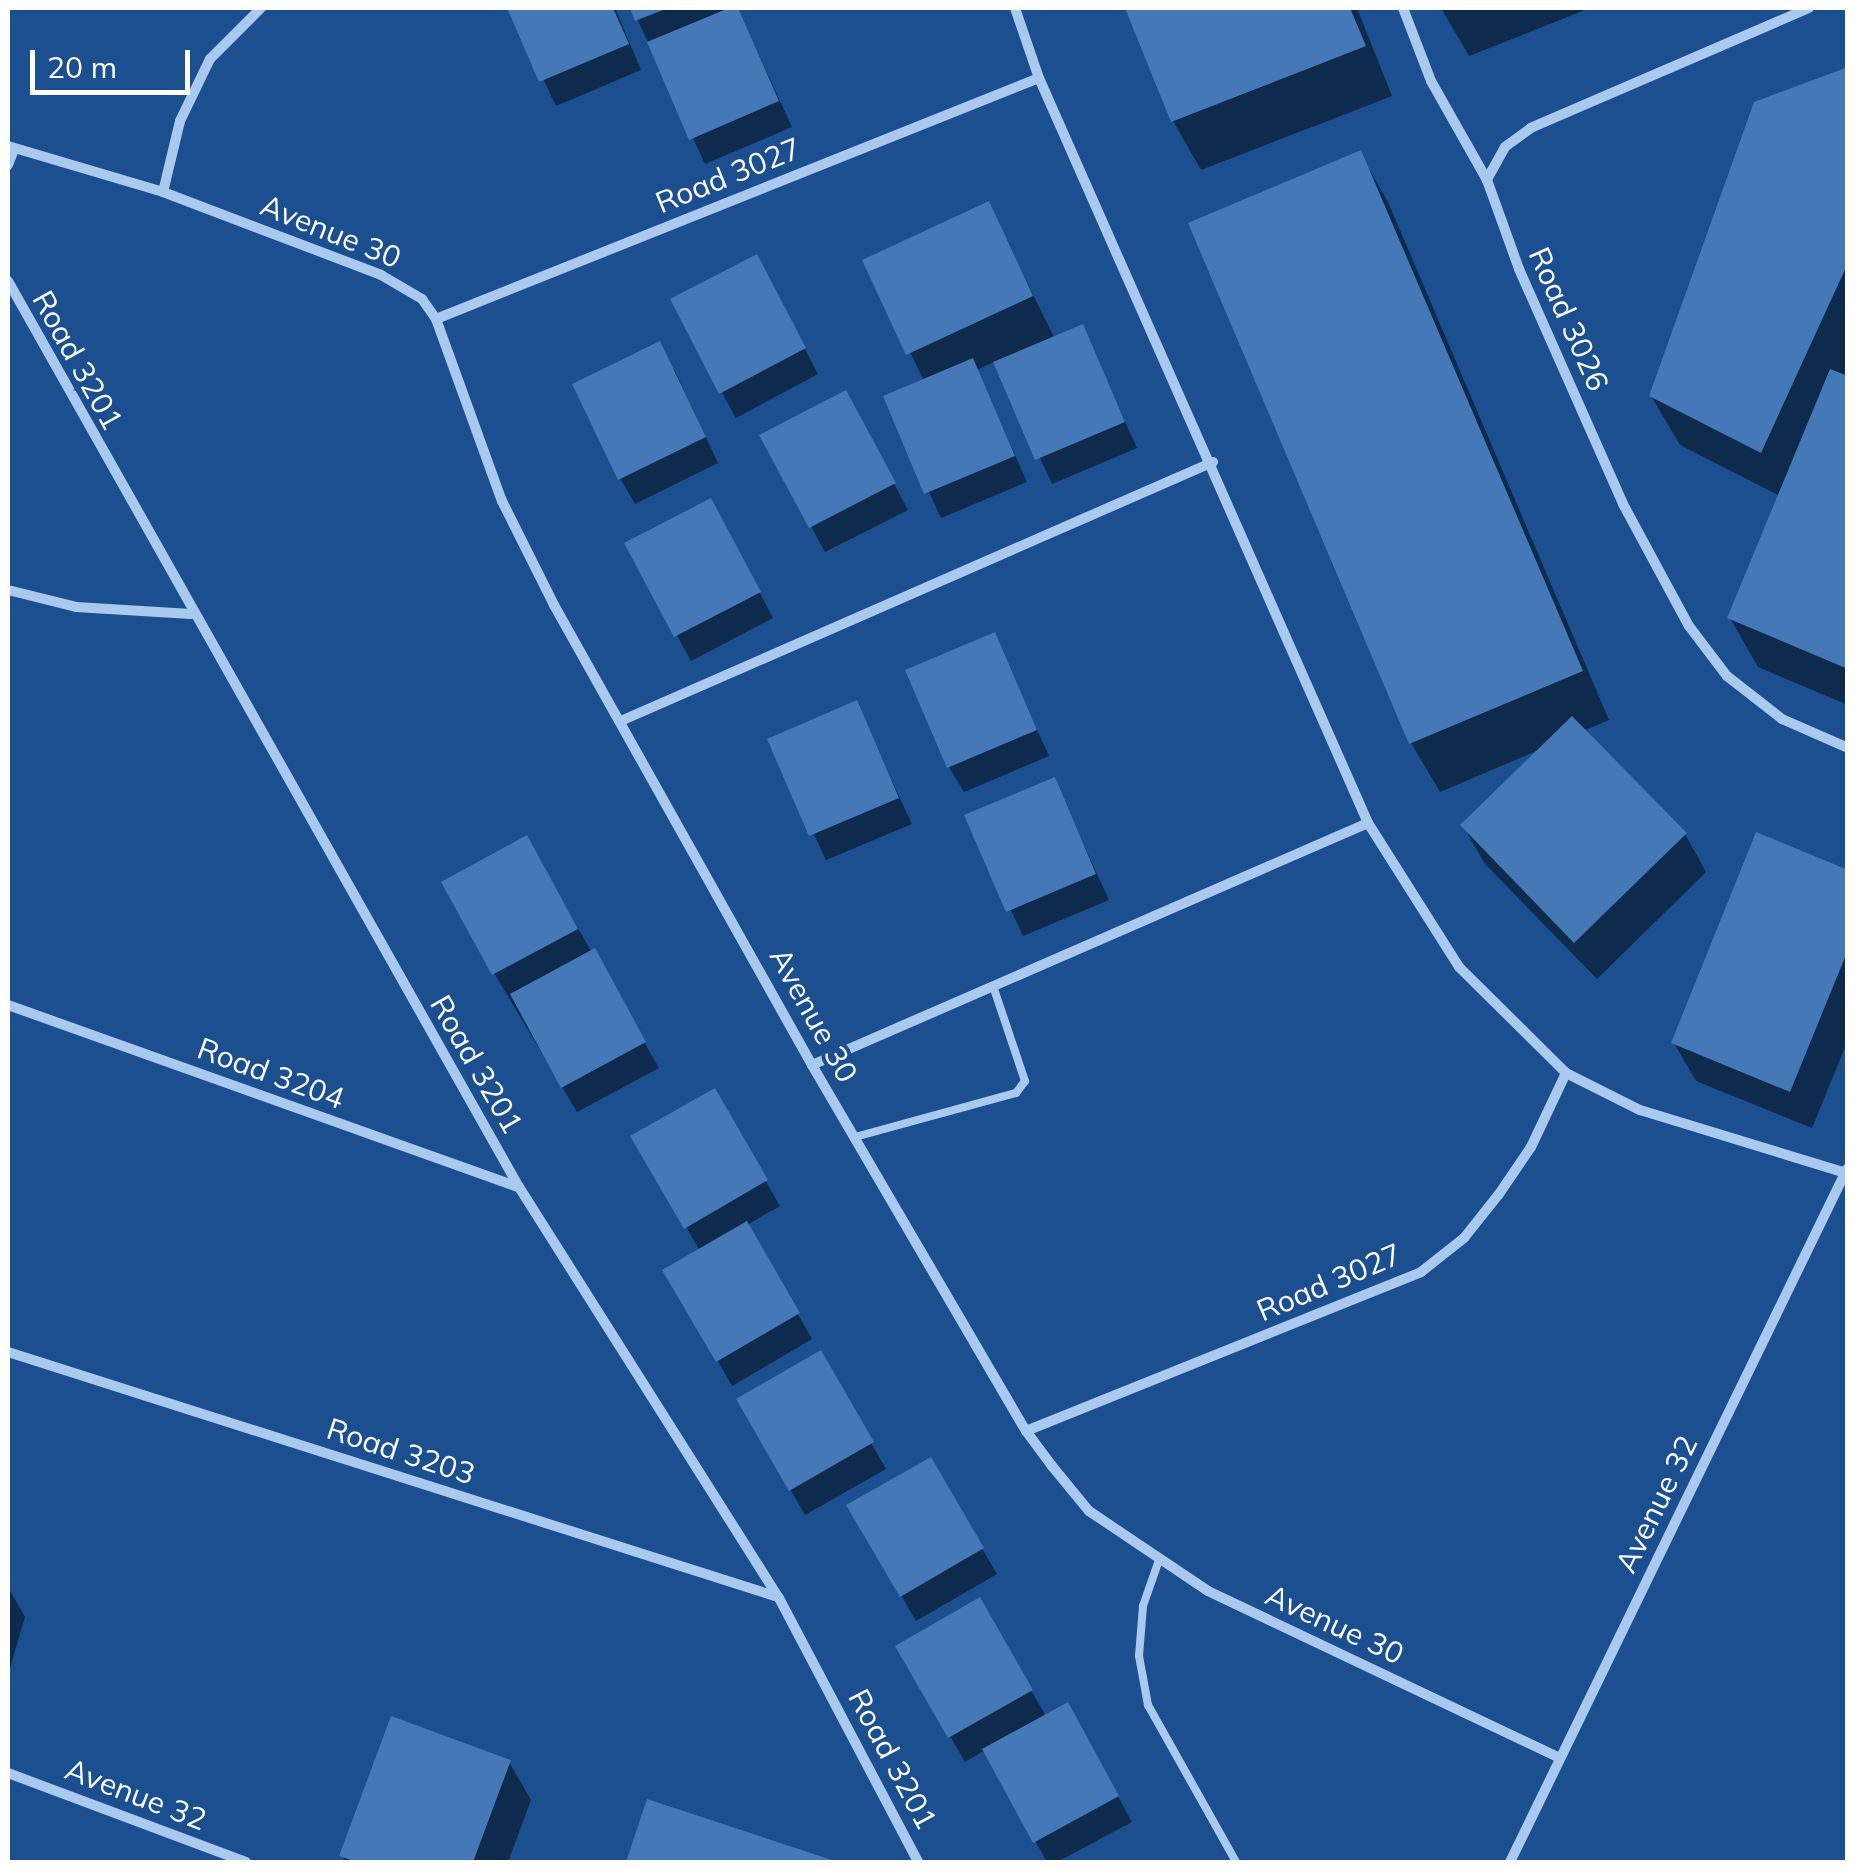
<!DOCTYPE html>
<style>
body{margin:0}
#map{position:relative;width:1855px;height:1870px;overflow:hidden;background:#1b4f8f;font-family:Mulish,sans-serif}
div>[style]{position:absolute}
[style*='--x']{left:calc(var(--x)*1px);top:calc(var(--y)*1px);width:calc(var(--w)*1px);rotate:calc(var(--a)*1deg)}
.shadow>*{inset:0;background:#0007}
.building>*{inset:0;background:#4478b7}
.service>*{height:8px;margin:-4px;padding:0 4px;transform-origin:4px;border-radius:4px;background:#a9c9ee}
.minor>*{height:10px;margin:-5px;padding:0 5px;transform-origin:5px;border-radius:5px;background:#a9c9ee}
span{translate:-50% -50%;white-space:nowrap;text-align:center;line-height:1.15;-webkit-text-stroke:8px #1b4f8f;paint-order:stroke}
.street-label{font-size:30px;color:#fff}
.frame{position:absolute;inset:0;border:10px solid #fff;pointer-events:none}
.scale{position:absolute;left:30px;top:50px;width:160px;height:45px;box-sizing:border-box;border:5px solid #fff;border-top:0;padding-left:12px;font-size:30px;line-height:35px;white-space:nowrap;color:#fff;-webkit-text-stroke:8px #1b4f8f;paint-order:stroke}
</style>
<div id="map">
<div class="shadow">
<div style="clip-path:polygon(509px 8px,615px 8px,641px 70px,556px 106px)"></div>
<div style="clip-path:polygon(632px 8px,737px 8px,792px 127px,705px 164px)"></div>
<div style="clip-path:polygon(1128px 8px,1357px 8px,1392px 96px,1201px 170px,1173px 121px)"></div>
<div style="clip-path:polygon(1441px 8px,1590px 8px,1469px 56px)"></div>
<div style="clip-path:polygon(1848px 69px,1845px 378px,1848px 705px,1758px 667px,1730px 618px,1780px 496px,1680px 445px,1651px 396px)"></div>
<div style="clip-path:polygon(1360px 153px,1388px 202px,1609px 720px,1583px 731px,1685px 834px,1706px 872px,1597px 979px,1485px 864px,1463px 826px,1541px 749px,1440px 792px,1411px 743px,1191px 225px)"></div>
<div style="clip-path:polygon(988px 204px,1055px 339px,1082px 327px,1137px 448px,1052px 484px,996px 361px,977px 370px,1027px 482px,941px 518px,886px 398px,924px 381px,866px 261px)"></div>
<div style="clip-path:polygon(770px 282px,818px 374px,736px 418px,722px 393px)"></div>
<div style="clip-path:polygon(674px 369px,718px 463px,635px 504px,620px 478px)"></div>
<div style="clip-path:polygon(859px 418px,908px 510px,825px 552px,762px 436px)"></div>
<div style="clip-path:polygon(725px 527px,773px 618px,691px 661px,627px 544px)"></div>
<div style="clip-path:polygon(994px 636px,1049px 756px,964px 792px,949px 767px)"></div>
<div style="clip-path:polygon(856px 704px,912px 824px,826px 860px,770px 740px)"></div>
<div style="clip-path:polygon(1054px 780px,1109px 900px,1023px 936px,967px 816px)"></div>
<div style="clip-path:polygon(540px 863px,659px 1068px,577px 1112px,494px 973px)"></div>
<div style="clip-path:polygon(1848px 872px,1848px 1040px,1812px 1128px,1696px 1081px,1674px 1043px)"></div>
<div style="clip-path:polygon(714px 1091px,780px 1206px,747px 1225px,812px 1339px,732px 1386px,666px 1270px,700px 1251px,634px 1137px)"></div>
<div style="clip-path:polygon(820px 1354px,886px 1469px,805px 1515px,739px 1400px)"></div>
<div style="clip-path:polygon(930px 1460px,997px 1574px,916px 1621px,849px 1506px)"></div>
<div style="clip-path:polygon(8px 1587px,25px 1617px,8px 1675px)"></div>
<div style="clip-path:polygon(979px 1601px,1046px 1716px,1082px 1731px,1132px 1822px,1057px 1862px,1047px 1862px,985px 1750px,965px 1762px,899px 1647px)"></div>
<div style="clip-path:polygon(509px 1762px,531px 1800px,508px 1862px,346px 1862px,342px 1856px)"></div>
<div style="clip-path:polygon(648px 1802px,833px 1862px,629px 1862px)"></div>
</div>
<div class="building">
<div style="clip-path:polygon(507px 8px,613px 8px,629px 44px,539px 82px)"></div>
<div style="clip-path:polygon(630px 8px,668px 8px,635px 21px)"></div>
<div style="clip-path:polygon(729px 8px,738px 8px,779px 101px,689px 140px,647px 42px)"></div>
<div style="clip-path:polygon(1125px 8px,1350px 8px,1366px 46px,1171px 122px)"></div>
<div style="clip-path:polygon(1848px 67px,1848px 263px,1761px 453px,1649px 396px,1754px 102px)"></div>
<div style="clip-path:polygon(1361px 150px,1583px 671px,1409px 744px,1188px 223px)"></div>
<div style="clip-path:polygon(989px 201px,1033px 296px,906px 355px,862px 260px)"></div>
<div style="clip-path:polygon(757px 254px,806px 348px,719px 394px,670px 299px)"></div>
<div style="clip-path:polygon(1083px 324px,1125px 422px,1035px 460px,993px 362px)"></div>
<div style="clip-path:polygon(660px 341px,706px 437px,618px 480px,572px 384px)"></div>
<div style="clip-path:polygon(973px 358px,1015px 456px,924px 494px,883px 396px)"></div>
<div style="clip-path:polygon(1830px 369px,1848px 376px,1848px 669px,1727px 618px)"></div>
<div style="clip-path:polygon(846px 390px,896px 483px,809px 528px,759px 435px)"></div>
<div style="clip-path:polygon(711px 498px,761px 592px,674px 637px,624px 543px)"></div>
<div style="clip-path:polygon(995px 632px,1037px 730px,947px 768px,905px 670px)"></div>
<div style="clip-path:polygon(857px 700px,899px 798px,809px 836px,767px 739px)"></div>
<div style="clip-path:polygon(1572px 716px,1687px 833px,1574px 943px,1460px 825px)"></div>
<div style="clip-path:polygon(1055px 777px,1096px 874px,1006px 912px,964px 815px)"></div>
<div style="clip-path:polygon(1756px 832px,1848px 870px,1848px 950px,1790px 1092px,1671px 1043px)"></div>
<div style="clip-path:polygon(527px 835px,578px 929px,492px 975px,441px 882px)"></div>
<div style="clip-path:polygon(595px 948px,646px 1042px,561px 1088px,510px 994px)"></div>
<div style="clip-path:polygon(715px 1088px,768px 1180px,684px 1229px,630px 1136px)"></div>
<div style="clip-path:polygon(747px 1221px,800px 1313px,716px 1362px,662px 1270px)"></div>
<div style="clip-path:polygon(821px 1350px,874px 1442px,789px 1491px,736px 1399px)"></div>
<div style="clip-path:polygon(931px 1457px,984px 1548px,900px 1597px,846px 1505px)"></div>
<div style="clip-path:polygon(980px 1597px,1033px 1690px,948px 1738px,895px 1646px)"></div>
<div style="clip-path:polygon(1068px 1702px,1119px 1796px,1033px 1843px,982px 1749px)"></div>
<div style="clip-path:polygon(391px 1716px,511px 1760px,473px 1862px,357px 1862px,339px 1856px)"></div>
<div style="clip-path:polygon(647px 1799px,838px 1862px,626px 1862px)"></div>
</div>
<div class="service">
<div style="--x:855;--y:1137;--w:167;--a:-15.3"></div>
<div style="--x:1016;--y:1093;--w:15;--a:-53"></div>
<div style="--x:1025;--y:1081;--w:100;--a:-108.6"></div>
<div style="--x:1159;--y:1560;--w:49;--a:109.2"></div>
<div style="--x:1143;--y:1606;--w:50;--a:94.6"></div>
<div style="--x:1139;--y:1656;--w:50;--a:79.6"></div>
<div style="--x:1148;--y:1705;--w:180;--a:60.7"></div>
</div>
<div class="minor">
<div style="--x:1015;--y:8;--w:74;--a:71.1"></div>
<div style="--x:1039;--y:78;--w:814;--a:66.17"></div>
<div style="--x:1368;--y:823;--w:170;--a:57.7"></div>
<div style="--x:1459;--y:967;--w:151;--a:44.7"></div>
<div style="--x:1566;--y:1073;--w:83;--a:26.6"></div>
<div style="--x:1640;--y:1110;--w:215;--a:17"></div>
<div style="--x:1403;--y:8;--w:78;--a:69"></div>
<div style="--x:1431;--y:81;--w:114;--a:60.5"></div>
<div style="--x:1809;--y:8;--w:303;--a:156.7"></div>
<div style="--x:1531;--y:128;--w:32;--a:144"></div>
<div style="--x:1505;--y:147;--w:38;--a:119"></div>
<div style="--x:1487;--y:180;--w:95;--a:70.2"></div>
<div style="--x:1519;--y:269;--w:257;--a:66.1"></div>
<div style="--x:1623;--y:504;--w:139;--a:61.6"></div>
<div style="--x:1689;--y:626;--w:63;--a:52.8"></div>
<div style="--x:1727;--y:676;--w:70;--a:38"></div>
<div style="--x:1782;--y:719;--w:72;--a:23.7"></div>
<div style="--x:8;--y:146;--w:162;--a:16.5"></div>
<div style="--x:163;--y:192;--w:233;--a:20.8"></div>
<div style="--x:381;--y:275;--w:48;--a:30.3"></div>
<div style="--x:422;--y:299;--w:24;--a:55"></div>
<div style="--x:436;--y:319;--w:194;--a:70.1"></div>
<div style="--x:502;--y:501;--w:116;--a:63.4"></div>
<div style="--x:554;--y:605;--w:527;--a:60.71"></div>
<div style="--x:812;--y:1065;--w:424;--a:59.7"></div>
<div style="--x:1026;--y:1431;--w:44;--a:53.4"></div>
<div style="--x:1052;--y:1466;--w:58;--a:50.6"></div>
<div style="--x:1089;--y:1511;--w:143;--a:33.9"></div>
<div style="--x:1208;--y:1591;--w:389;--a:25.4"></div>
<div style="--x:8;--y:165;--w:17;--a:-69"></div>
<div style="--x:163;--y:192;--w:73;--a:-76.5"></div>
<div style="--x:180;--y:121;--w:69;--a:-64.2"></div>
<div style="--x:210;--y:59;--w:72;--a:-45"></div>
<div style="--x:8;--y:281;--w:1040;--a:60.58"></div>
<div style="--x:519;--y:1187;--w:486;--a:57.7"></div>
<div style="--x:779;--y:1598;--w:298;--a:62.2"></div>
<div style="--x:436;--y:319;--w:649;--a:-21.79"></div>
<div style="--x:8;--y:590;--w:70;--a:14"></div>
<div style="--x:76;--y:607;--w:115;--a:3.5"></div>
<div style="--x:623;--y:720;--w:644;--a:-23.62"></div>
<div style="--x:8;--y:1005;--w:542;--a:19.64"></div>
<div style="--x:812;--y:1065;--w:606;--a:-23.52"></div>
<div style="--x:8;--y:1352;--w:808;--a:17.65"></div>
<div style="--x:1026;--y:1431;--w:426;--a:-21.9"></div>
<div style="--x:1421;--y:1272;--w:55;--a:-38.3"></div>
<div style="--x:1464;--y:1238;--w:56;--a:-51.5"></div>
<div style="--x:1499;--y:1194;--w:57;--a:-55.8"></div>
<div style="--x:1531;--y:1147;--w:82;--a:-64.7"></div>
<div style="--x:8;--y:1773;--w:254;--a:20.5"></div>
<div style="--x:1510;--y:1862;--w:771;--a:-64.07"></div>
</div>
<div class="street-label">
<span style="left:728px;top:175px;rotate:-22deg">Road 3027</span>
<span style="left:331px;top:231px;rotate:22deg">Avenue 30</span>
<span style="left:1569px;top:319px;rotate:66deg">Road 3026</span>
<span style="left:78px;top:360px;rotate:61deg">Road 3201</span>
<span style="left:814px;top:1015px;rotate:61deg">Avenue 30</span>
<span style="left:477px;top:1064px;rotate:60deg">Road 3201</span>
<span style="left:271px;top:1073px;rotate:20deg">Road 3204</span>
<span style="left:1329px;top:1282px;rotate:-23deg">Road 3027</span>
<span style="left:401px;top:1451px;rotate:18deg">Road 3203</span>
<span style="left:1656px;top:1504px;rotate:-64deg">Avenue 32</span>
<span style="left:1335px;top:1624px;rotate:25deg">Avenue 30</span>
<span style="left:893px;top:1759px;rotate:62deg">Road 3201</span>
<span style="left:136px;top:1794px;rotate:21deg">Avenue 32</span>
</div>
<div class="frame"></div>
<div class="scale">20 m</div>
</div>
